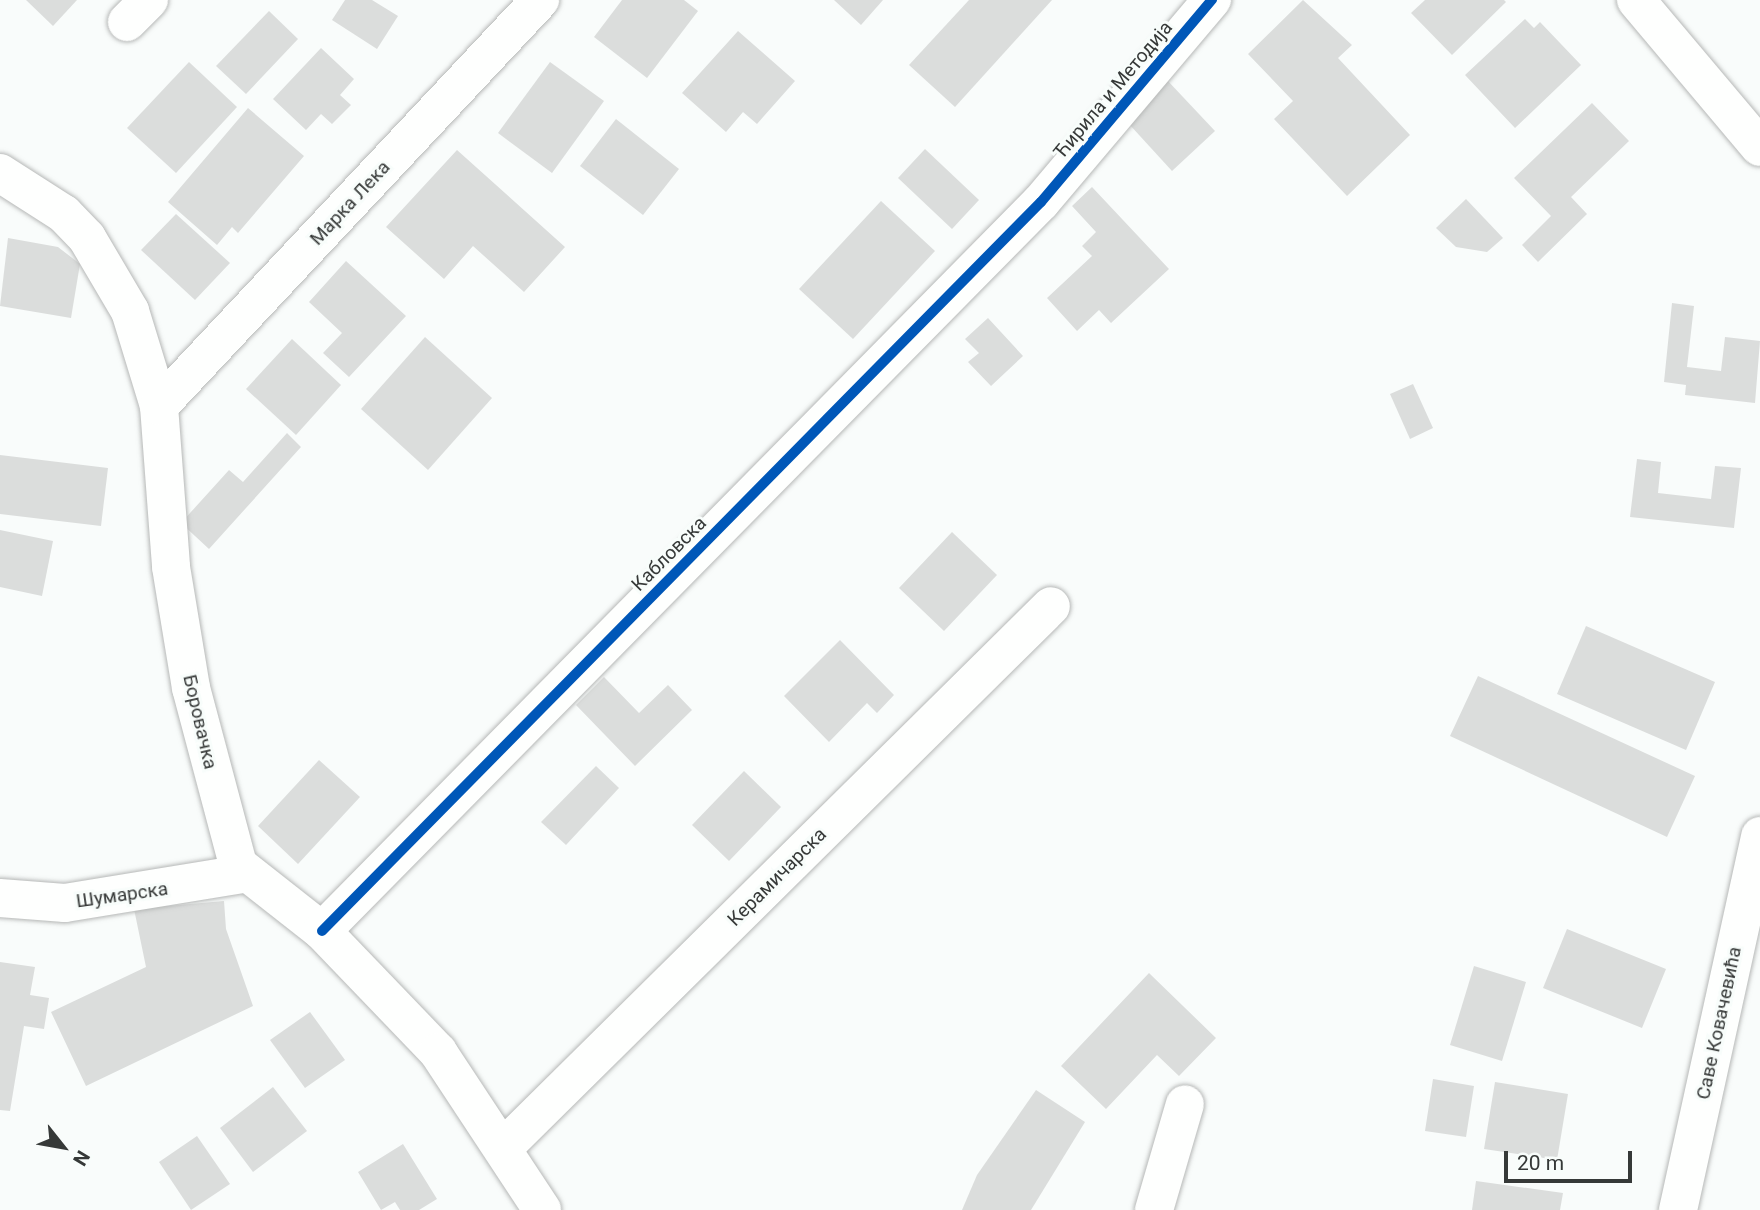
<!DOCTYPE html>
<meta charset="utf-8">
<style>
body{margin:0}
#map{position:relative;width:1760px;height:1210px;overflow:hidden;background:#f9fcfb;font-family:Roboto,sans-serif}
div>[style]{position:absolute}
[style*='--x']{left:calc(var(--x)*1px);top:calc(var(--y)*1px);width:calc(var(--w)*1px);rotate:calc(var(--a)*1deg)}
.building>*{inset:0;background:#dbdddc}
.roads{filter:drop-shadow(0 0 2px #b6b8b7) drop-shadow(0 0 2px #b6b8b7)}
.minor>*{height:38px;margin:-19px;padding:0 19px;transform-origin:19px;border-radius:19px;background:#fefffe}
.major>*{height:38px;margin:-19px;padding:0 19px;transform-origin:19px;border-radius:19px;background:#fefffe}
.cycleway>*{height:10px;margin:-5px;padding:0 5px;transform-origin:5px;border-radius:5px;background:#0057b8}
span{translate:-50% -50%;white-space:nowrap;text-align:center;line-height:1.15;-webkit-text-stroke:6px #f8fdfb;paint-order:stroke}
.street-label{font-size:19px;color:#363938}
.north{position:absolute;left:28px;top:1112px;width:70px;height:70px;-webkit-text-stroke:5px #f8fdfb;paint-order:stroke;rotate:121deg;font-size:19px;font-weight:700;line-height:28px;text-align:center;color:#363938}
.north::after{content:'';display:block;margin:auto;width:24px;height:32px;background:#363938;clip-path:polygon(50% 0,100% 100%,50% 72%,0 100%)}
.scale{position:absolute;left:1504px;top:1151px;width:128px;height:32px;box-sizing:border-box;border:4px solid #363938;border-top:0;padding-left:9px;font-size:21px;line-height:24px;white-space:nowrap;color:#363938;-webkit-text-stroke:5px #f8fdfb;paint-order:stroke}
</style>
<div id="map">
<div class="building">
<div style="clip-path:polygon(26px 0,77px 0,53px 26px)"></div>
<div style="clip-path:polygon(345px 0,372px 0,398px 16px,377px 49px,332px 20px)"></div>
<div style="clip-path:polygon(622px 0,684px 0,698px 11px,647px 78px,594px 37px)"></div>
<div style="clip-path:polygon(834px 0,883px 0,861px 25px)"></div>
<div style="clip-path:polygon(969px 0,1052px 0,955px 107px,909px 65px)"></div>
<div style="clip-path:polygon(1303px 0,1352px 45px,1338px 58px,1410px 135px,1347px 196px,1274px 119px,1293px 101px,1248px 54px)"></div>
<div style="clip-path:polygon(1425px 0,1504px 0,1506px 2px,1452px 55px,1411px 13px)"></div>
<div style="clip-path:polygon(269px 11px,298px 39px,246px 94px,216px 66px)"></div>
<div style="clip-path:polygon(1525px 19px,1534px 28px,1540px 22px,1581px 65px,1515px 128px,1465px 75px)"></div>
<div style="clip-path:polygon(738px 31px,795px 81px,757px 124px,743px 112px,726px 132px,682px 93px)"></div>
<div style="clip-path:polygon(321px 48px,354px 79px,340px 95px,351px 105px,332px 124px,321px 114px,306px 130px,273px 99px)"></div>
<div style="clip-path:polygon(189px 62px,237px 107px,176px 173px,127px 128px)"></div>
<div style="clip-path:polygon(550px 62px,604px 101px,552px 173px,498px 133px)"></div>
<div style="clip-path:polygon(1167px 80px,1215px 131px,1172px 171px,1129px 124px)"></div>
<div style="clip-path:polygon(1592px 103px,1629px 141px,1571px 197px,1587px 214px,1538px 262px,1522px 245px,1551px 216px,1514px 178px)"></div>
<div style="clip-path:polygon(248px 108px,304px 156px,238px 233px,232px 227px,217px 245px,168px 202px)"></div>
<div style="clip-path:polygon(616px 119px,679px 169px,643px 215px,580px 166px)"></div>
<div style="clip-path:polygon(925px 149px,979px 200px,952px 229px,898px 178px)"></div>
<div style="clip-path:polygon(457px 150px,565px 247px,524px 292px,473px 246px,444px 279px,386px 227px)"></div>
<div style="clip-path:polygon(1092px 187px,1169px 269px,1111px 323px,1099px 310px,1077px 331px,1047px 298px,1092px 256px,1082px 246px,1096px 232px,1072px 206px)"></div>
<div style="clip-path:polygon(1466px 199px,1503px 238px,1487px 252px,1456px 247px,1436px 228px)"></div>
<div style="clip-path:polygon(881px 201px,935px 251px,853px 339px,799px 289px)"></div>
<div style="clip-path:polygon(176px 214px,230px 263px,195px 300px,141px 250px)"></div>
<div style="clip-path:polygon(8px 238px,58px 247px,80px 264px,71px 318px,0 306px)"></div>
<div style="clip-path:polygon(346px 261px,406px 316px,349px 377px,323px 353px,342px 333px,309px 302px)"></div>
<div style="clip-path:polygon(1672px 303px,1694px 306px,1687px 367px,1721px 371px,1725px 337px,1760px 341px,1755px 403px,1685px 395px,1686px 385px,1664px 382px)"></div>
<div style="clip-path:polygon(988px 318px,1023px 356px,991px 386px,968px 362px,979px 353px,965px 339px)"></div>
<div style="clip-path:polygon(425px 337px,492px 398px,428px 470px,361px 409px)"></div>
<div style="clip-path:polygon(292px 339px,341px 385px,296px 435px,246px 389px)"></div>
<div style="clip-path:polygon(1413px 384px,1433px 428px,1410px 439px,1390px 394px)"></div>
<div style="clip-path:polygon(287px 433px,301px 447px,209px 549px,181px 523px,229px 470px,243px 482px)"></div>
<div style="clip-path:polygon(0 455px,108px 468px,101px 526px,0 514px)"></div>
<div style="clip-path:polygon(1637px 459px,1661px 462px,1658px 493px,1711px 499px,1715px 466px,1741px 468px,1734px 528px,1630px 517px)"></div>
<div style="clip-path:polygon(0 530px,53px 541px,42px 596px,0 587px)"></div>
<div style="clip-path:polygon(952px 532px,997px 575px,944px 631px,899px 588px)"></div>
<div style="clip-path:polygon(1586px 626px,1715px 682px,1686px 750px,1557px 694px)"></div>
<div style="clip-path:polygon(840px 640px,894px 695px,877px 713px,867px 703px,829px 742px,784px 696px)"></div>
<div style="clip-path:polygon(1478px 676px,1695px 776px,1667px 837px,1450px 736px)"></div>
<div style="clip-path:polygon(604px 677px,639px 713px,668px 685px,692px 710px,635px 766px,576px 705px)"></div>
<div style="clip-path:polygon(319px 760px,360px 797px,298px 864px,258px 826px)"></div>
<div style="clip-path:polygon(596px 766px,619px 788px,566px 845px,541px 822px)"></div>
<div style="clip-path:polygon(744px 771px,781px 807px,729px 861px,692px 825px)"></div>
<div style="clip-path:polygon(224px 901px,226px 929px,253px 1006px,86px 1086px,51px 1012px,146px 967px,134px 909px)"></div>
<div style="clip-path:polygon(1567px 929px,1666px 969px,1642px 1028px,1543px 988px)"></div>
<div style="clip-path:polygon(0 962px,35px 967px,30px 995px,49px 998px,44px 1029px,24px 1026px,10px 1111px,0 1110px)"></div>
<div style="clip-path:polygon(1474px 966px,1526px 982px,1502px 1061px,1450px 1045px)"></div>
<div style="clip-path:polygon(1149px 973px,1216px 1038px,1179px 1076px,1157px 1055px,1106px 1109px,1061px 1066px)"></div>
<div style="clip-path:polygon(310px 1012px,345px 1060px,305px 1088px,270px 1040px)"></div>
<div style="clip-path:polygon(1433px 1079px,1474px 1086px,1466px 1137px,1425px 1131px)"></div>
<div style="clip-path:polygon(1495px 1082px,1568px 1094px,1557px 1160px,1484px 1149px)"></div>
<div style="clip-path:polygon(273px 1087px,307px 1131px,253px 1172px,220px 1128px)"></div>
<div style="clip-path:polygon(1036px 1090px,1085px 1122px,1031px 1210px,962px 1210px,977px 1175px)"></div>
<div style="clip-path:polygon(197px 1136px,230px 1184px,191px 1210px,159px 1162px)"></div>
<div style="clip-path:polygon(403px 1144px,437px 1199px,419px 1210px,400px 1210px,395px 1202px,381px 1210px,358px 1172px)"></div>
<div style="clip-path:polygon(1476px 1181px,1563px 1193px,1560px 1210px,1472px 1210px)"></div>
</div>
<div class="roads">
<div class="minor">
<div style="--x:127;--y:22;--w:31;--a:-45"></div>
<div style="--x:0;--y:173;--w:76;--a:32.6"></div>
<div style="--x:64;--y:214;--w:33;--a:46"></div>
<div style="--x:87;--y:238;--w:85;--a:59.5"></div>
<div style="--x:130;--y:311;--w:99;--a:73"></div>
<div style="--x:159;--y:406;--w:161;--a:85.7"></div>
<div style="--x:171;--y:567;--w:123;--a:80.6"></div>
<div style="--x:191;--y:688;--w:183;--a:75.1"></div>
<div style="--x:238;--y:865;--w:107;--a:38.2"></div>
<div style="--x:322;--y:931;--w:168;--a:46.2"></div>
<div style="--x:438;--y:1052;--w:189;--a:56.6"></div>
<div style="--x:159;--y:406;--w:557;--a:-46.82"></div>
<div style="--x:0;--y:898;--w:65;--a:4.4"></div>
<div style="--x:65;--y:903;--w:180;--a:-9.3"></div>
<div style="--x:322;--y:931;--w:1024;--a:-45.4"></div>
<div style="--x:1041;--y:202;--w:265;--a:-49.8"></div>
<div style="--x:504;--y:1147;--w:769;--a:-44.68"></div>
<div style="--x:1154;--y:1210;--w:110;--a:-73.7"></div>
<div style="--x:1678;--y:1210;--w:383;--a:-77.6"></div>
</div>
<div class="major">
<div style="--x:1636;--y:0;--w:192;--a:49.9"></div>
</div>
</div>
<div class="cycleway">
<div style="--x:322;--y:931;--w:1024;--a:-45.4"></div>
<div style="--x:1041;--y:202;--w:265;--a:-49.8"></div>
</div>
<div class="street-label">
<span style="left:1113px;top:90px;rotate:-50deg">Ћирила и Методија</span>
<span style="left:350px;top:203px;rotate:-47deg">Марка Лека</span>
<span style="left:669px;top:554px;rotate:-45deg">Кабловска</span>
<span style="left:200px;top:722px;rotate:77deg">Боровачка</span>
<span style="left:777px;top:877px;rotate:-45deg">Керамичарска</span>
<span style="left:122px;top:895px;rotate:-8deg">Шумарска</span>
<span style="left:1719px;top:1023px;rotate:-78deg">Саве Ковачевића</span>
</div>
<div class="north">N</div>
<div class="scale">20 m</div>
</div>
